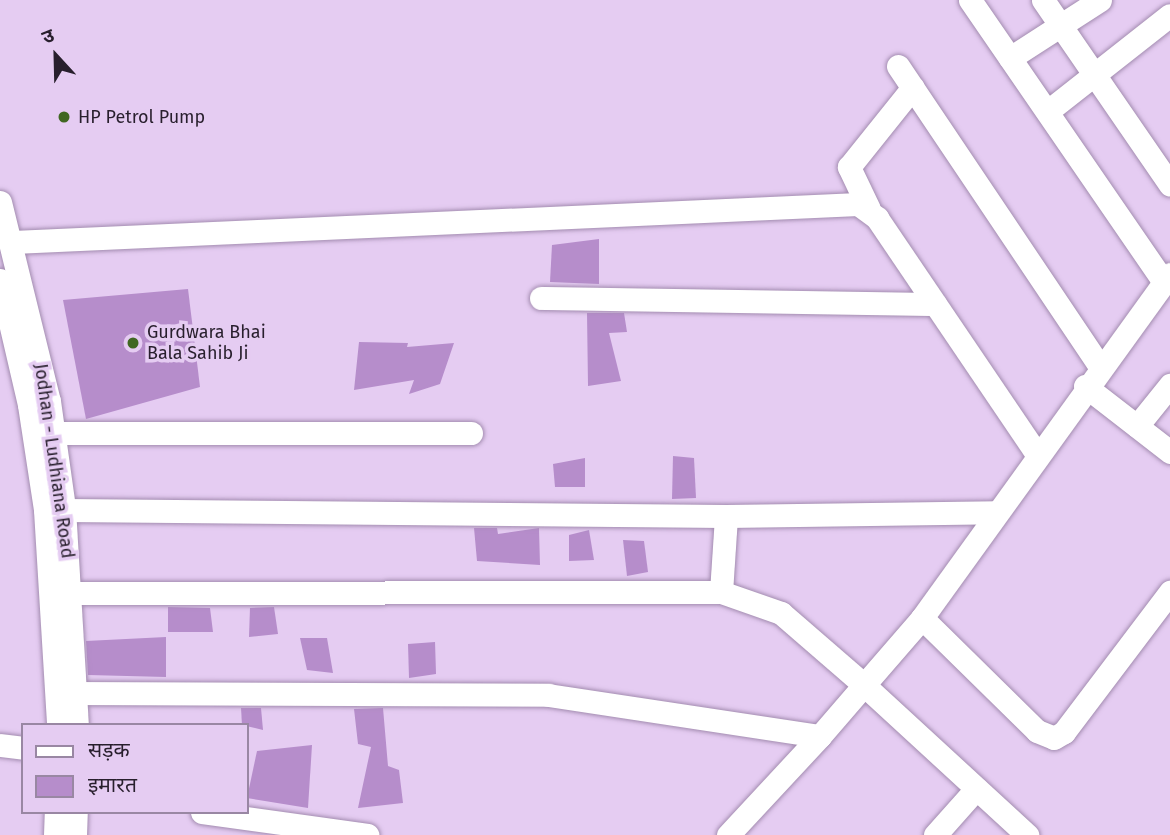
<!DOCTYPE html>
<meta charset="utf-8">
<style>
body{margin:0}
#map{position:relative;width:1170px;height:835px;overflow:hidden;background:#e5ccf2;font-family:"Fira Sans","Noto Sans Devanagari",sans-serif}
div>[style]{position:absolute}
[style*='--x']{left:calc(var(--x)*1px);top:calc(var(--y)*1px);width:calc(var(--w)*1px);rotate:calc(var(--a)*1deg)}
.building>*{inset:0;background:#b68dcb}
.roads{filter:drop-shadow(0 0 2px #a38cb0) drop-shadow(0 0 2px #a38cb0)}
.minor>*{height:23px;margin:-11.5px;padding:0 11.5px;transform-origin:11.5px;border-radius:11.5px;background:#fff}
.dots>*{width:19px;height:19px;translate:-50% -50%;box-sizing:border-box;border:4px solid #e5ccf2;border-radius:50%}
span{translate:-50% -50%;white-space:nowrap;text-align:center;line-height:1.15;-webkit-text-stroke:7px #e5ccf2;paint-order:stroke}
.poi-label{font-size:18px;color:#281f2d}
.left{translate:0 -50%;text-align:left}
.street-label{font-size:18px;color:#281f2d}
.legend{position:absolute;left:21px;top:723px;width:228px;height:91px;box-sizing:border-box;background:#e5ccf2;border:2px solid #9987a3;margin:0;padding:9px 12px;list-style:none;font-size:21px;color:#281f2d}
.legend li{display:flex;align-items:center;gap:14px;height:35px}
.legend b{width:35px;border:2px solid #9987a3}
.north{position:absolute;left:21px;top:21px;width:70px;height:70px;-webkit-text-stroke:5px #e5ccf2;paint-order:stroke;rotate:338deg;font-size:19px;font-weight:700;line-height:28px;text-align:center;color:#281f2d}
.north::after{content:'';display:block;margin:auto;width:24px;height:32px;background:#281f2d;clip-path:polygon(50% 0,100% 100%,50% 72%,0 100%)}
</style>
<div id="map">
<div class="building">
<div style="clip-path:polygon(599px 239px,599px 284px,550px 282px,552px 245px)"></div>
<div style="clip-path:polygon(188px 289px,200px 387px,86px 419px,63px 300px)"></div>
<div style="clip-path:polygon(587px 313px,624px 313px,627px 332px,609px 333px,621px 381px,588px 386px)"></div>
<div style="clip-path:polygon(359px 342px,408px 343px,407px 347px,454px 343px,440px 384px,409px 394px,414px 380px,354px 390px)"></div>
<div style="clip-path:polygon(673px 456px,694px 458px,696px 498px,672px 499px)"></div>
<div style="clip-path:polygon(585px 458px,585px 487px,555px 487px,553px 464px)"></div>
<div style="clip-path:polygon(474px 528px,497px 528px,498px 534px,539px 528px,540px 565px,477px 561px)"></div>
<div style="clip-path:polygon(589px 530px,594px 560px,569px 561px,569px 535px)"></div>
<div style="clip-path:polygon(623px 540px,644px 541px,648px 572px,627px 576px)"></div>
<div style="clip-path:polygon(168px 607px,210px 608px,213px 632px,168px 632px)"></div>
<div style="clip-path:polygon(274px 607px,278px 634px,249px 637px,250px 608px)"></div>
<div style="clip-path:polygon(166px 637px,166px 677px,88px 675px,86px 641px)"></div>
<div style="clip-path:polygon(300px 638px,327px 638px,333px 673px,307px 670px)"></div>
<div style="clip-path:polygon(435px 642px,436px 674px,409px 678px,408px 644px)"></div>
<div style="clip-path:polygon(241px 708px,261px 708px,263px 730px,242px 725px)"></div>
<div style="clip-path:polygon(383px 708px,388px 766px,399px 770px,403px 803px,358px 808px,371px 747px,358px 744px,354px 709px)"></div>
<div style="clip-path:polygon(312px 745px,308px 808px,247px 798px,257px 751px)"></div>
</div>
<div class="roads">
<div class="minor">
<div style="--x:970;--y:0;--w:342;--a:55.5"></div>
<div style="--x:1043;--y:0;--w:224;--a:55.5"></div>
<div style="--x:1010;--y:58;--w:107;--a:-32.8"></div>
<div style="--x:898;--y:66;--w:360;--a:56.1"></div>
<div style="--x:1048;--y:111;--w:155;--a:-38.2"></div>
<div style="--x:0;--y:202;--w:205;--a:76.2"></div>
<div style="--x:49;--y:401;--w:108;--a:82"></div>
<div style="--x:64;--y:508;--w:217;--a:86.6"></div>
<div style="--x:869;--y:209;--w:47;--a:-115.5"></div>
<div style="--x:849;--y:167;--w:102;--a:-51.3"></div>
<div style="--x:13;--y:242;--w:846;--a:-2.57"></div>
<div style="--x:858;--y:204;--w:24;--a:36"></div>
<div style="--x:877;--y:218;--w:285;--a:55.9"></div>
<div style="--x:0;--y:280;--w:128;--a:76.9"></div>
<div style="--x:29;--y:405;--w:106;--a:81.3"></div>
<div style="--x:45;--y:510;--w:215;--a:86.5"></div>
<div style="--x:541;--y:298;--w:394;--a:0.9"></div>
<div style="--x:1085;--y:386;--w:108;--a:37.8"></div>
<div style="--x:1137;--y:426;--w:53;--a:-51.2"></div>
<div style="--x:53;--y:433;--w:418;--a:0"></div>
<div style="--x:64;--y:510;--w:662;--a:0.52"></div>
<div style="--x:726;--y:516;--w:271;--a:-0.8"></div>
<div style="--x:721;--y:592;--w:76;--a:-86.2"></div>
<div style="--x:72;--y:593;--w:649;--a:-0.09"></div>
<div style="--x:721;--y:592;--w:64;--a:19.3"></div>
<div style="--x:781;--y:613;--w:110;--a:40.9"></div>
<div style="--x:864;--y:685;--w:89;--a:-49.1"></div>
<div style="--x:922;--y:618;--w:424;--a:-54.2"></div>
<div style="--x:922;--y:618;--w:161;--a:44.5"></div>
<div style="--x:1037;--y:731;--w:18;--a:22"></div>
<div style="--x:1054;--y:738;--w:12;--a:-31"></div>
<div style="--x:1064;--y:732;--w:176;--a:-52.9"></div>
<div style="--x:77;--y:693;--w:471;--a:0.2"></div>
<div style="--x:548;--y:695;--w:275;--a:8.6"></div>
<div style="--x:820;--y:736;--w:67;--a:-49.2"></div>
<div style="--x:864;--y:685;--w:222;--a:42.6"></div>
<div style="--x:0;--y:745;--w:23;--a:7"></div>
<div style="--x:202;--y:812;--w:167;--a:7.9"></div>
<div style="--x:55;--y:835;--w:23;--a:-88"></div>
<div style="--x:75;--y:835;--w:23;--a:-88"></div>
<div style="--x:728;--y:835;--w:135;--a:-47.1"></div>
<div style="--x:935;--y:835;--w:62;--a:-48.3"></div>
</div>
</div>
<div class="dots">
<div style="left:64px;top:117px;background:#406722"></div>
<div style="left:133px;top:343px;background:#406722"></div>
</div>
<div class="poi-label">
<span class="left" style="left:78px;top:117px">HP Petrol Pump</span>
<span class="left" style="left:147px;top:343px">Gurdwara Bhai<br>Bala Sahib Ji</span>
</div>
<div class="street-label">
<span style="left:54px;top:461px;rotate:82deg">Jodhan - Ludhiana Road</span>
</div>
<ul class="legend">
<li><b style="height:9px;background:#fff"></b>सड़क</li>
<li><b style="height:19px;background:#b68dcb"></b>इमारत</li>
</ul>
<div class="north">उ</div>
</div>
